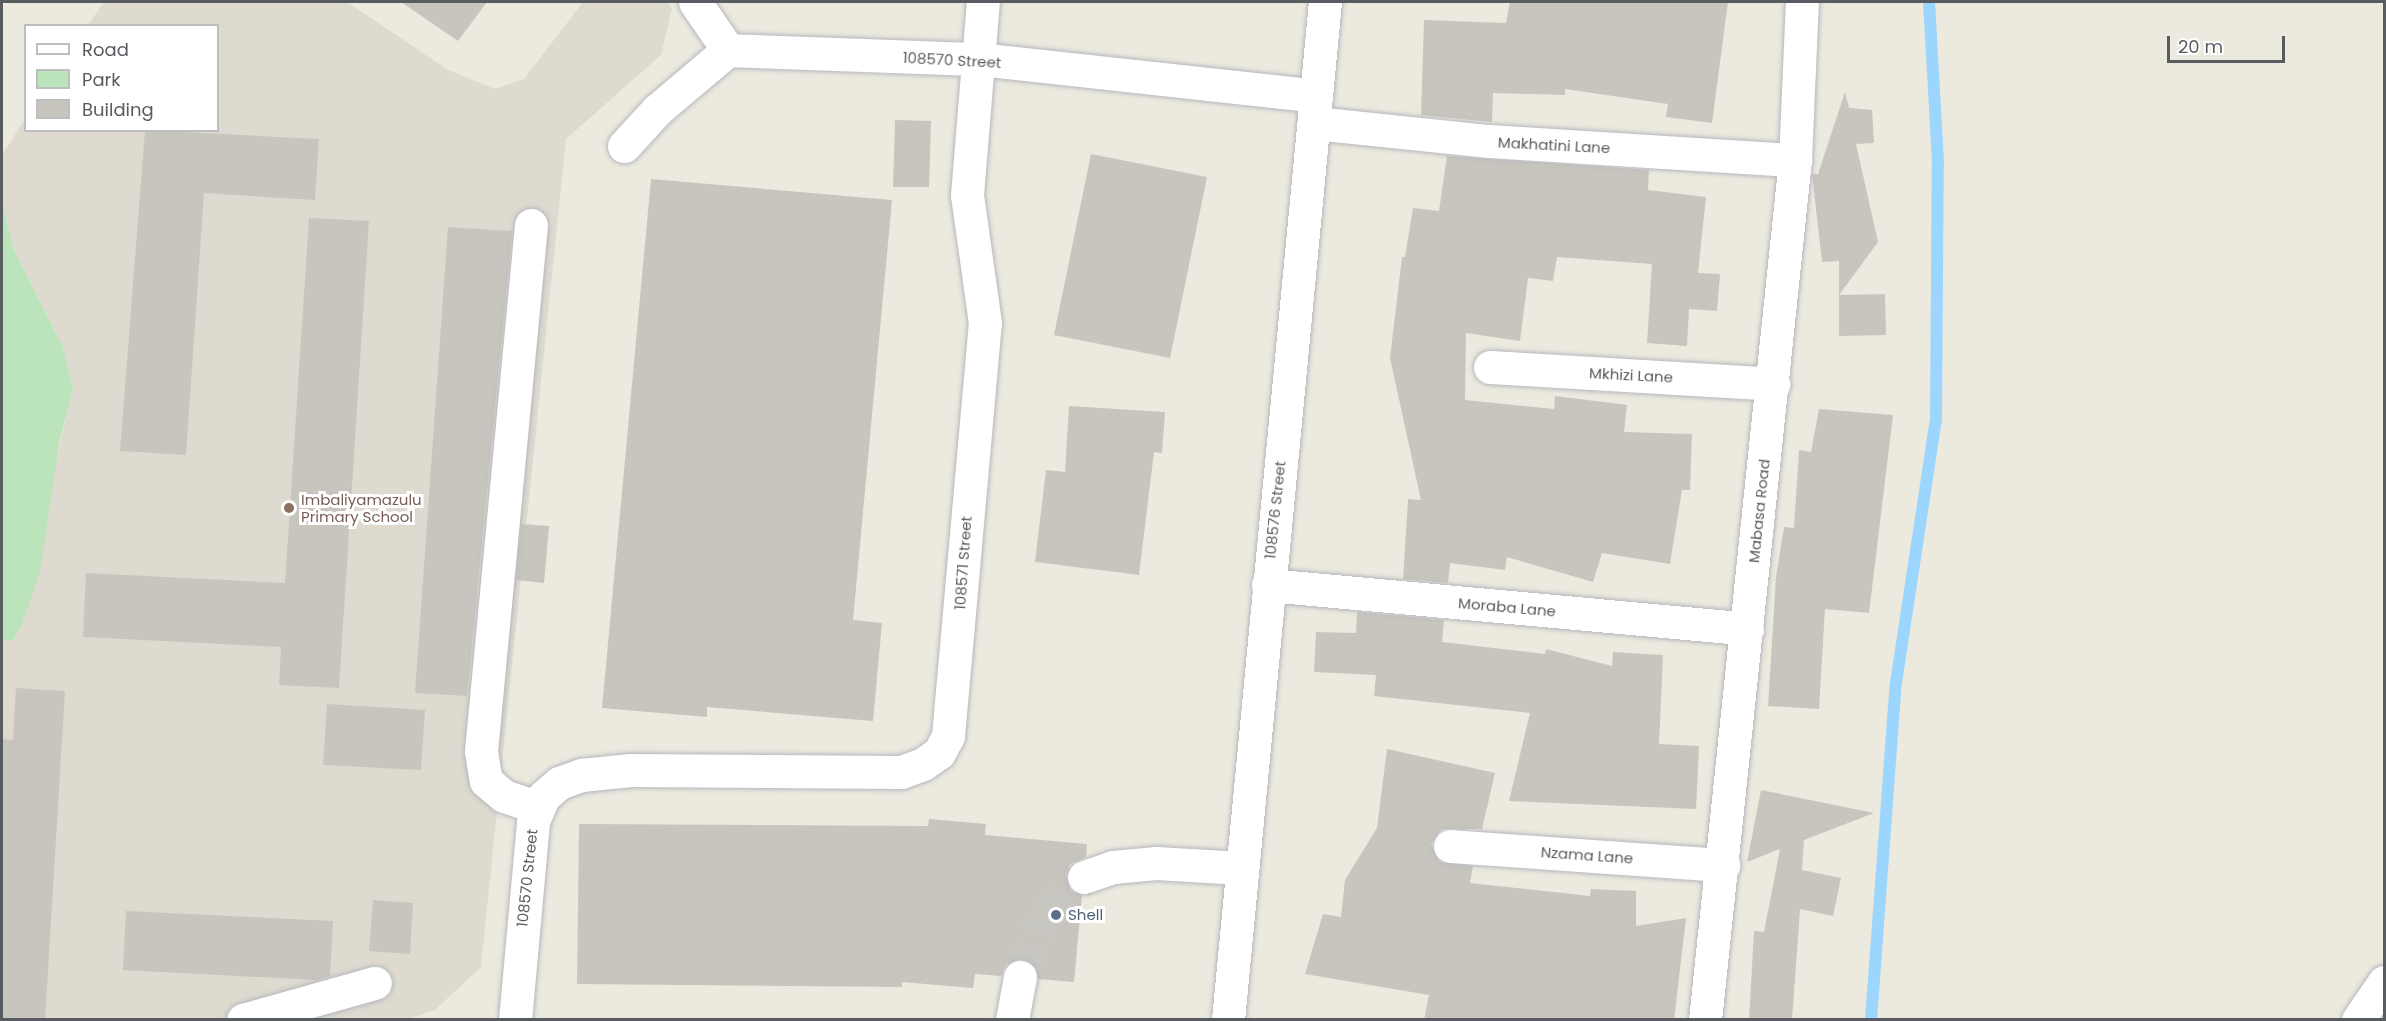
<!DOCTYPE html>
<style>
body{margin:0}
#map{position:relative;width:2386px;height:1021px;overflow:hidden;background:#ece9df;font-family:Poppins,sans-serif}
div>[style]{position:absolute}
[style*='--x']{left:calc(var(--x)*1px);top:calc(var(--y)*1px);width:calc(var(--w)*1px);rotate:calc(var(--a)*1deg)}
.education>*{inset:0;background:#dedad0}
.green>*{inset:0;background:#bbe4ba}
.stream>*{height:12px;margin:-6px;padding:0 6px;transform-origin:6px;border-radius:6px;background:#9cd6ff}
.building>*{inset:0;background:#c8c5be}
.minor-tunnel>*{height:33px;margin-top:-16.5px;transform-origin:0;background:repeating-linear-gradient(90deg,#c7c6c0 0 33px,transparent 0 49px)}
.roads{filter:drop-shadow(0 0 2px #b5b8bd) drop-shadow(0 0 2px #b5b8bd)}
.minor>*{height:33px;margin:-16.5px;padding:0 16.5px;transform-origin:16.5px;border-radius:16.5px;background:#fff}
.dots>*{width:16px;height:16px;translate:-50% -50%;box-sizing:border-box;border:3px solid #fff;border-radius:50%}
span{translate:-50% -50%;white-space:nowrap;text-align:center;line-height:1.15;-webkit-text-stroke:6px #fff;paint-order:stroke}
.street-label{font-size:15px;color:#585c61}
.education-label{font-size:15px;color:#785e54}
.left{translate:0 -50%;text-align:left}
.service-label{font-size:15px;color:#4e5e75}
.frame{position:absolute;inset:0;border:3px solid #585c61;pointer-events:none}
.legend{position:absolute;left:24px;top:24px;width:195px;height:108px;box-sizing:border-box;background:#fff;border:2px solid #bcbec0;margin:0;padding:8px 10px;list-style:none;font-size:18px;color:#585c61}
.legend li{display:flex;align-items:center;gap:12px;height:30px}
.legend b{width:30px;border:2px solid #bcbec0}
.scale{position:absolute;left:2167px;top:36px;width:118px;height:27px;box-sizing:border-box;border:3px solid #585c61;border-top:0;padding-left:8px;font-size:18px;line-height:21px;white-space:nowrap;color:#585c61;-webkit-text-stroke:4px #fff;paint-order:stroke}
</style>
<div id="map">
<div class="education">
<div style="clip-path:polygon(104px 2px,347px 2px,448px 70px,495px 89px,524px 79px,583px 2px,667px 2px,672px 8px,661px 55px,566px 139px,481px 967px,435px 1010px,409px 1019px,2px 1020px,2px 640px,13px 640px,73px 389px,63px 347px,14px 250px,2px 201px,2px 155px,25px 119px,26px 130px,218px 130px,218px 26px,88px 25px)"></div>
</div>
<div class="green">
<div style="clip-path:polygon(2px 201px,14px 250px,63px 347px,73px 389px,59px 444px,40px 572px,21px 627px,13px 640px,2px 640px)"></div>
</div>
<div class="stream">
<div style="--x:1871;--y:1020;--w:338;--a:-85.8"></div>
<div style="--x:1896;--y:683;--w:266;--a:-81.4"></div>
<div style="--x:1936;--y:420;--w:258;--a:-89.6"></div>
<div style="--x:1938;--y:162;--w:160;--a:-93.2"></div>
</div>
<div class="building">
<div style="clip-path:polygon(401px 2px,487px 2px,458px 41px)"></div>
<div style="clip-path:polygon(1510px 2px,1728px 2px,1712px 123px,1666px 117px,1668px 104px,1565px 89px,1565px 95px,1493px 93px,1492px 122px,1421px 115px,1424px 20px,1506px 23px)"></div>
<div style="clip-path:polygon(1845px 92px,1849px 108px,1872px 110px,1874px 143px,1856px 144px,1878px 242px,1839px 295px,1885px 294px,1886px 335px,1839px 336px,1839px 261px,1822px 262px,1812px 174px,1818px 174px)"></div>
<div style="clip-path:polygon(895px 120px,931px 121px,929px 187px,893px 187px)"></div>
<div style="clip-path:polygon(145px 130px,319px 139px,315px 200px,204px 193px,186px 455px,120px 451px)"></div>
<div style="clip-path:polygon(1091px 154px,1207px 177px,1170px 358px,1054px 335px)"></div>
<div style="clip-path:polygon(1447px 156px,1649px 170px,1648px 190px,1706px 197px,1698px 273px,1720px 274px,1717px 311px,1689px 309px,1687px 346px,1647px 343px,1652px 264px,1557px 257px,1553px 281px,1528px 278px,1520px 341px,1466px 333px,1465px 400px,1554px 409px,1555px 396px,1627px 405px,1624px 432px,1692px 434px,1690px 490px,1682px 490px,1670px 564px,1602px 553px,1593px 582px,1507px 557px,1505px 570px,1450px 563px,1448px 583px,1403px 579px,1408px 499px,1421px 500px,1390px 358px,1402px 257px,1405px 257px,1413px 208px,1439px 211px)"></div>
<div style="clip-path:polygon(651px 179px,892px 200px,853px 620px,882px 623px,873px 721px,707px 707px,707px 717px,602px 708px)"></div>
<div style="clip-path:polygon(309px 218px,369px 221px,339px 688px,279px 685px,281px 647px,83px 637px,86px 573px,285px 583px)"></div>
<div style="clip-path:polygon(448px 227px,512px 231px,467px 696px,415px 693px)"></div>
<div style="clip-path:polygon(1069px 406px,1165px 412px,1162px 453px,1154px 452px,1139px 575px,1035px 562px,1046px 470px,1065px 472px)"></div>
<div style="clip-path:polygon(1819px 409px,1893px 415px,1869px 613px,1825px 609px,1819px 709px,1768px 706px,1776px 577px,1784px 527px,1794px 528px,1799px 450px,1811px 452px)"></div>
<div style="clip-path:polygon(521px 524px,549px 526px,544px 583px,516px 580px)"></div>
<div style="clip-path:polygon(1357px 612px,1444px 620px,1442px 642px,1545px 654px,1546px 649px,1612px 666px,1613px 652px,1663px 655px,1659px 744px,1699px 746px,1696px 809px,1509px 801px,1530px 713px,1374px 696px,1376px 675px,1314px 672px,1316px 632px,1356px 633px)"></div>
<div style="clip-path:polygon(16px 688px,65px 691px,45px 1020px,2px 1020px,2px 739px,13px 740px)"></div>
<div style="clip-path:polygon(327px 704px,425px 710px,421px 770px,323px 765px)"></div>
<div style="clip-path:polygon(1387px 749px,1495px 773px,1482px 829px,1442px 829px,1431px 844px,1440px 862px,1473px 866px,1470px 883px,1590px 896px,1591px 889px,1636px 891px,1636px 926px,1686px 918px,1674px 1020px,1424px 1020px,1429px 995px,1305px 974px,1323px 914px,1341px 917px,1345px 880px,1377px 828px)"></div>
<div style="clip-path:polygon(1761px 790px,1874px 813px,1804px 840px,1802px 870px,1841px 878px,1833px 916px,1800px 909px,1792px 1020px,1749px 1020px,1754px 931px,1764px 932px,1780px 849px,1747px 862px)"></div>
<div style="clip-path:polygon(929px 819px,986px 824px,985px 835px,1087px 844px,1086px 857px,1070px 864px,1066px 874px,1071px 891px,1082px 895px,1074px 982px,1038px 979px,1033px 963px,1023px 959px,1006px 964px,1001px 976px,975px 974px,973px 988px,902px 982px,902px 987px,577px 984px,579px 824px,928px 826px)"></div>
<div style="clip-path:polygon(373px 900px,413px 903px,410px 954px,369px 951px)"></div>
<div style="clip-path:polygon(126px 911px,333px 921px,330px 976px,316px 980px,123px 970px)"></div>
</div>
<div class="minor-tunnel">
<div style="--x:1020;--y:977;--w:63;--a:-68.7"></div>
<div style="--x:1043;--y:918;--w:58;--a:-45"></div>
</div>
<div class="roads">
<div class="minor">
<div style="--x:695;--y:2;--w:58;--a:55.5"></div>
<div style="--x:1314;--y:123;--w:176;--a:5.9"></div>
<div style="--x:1489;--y:141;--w:307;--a:3.6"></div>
<div style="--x:624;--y:146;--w:49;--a:-47.5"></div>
<div style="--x:657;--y:110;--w:93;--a:-40.2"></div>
<div style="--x:728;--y:50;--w:250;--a:2.1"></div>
<div style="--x:978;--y:59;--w:340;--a:6.2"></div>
<div style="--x:531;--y:225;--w:528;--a:95.43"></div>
<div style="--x:481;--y:751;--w:30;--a:81"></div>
<div style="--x:486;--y:781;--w:23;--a:40"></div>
<div style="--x:504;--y:796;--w:36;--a:19"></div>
<div style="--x:1490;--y:367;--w:284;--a:3.4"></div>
<div style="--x:1268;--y:585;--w:481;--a:5.2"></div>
<div style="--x:1450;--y:846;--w:274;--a:4"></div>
<div style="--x:1084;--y:877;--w:31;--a:-19"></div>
<div style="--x:1113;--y:867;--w:43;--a:-5.3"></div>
<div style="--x:1156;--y:863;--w:86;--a:3.3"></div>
<div style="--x:243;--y:1020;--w:137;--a:-15.7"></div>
<div style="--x:515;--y:1020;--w:200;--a:-84.8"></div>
<div style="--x:533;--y:821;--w:26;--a:-67"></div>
<div style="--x:543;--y:797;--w:21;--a:-41"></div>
<div style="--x:559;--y:783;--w:23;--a:-20"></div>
<div style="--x:581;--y:775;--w:50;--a:-5.7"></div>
<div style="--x:631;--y:770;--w:270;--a:0.4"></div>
<div style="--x:901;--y:772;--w:23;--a:-20"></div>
<div style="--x:923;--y:764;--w:19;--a:-35"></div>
<div style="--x:939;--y:753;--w:19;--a:-62"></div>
<div style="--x:948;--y:736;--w:415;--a:-84.9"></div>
<div style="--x:985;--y:323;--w:129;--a:-98"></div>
<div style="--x:967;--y:195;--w:194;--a:-85.3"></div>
<div style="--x:1012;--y:1020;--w:44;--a:-79.5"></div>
<div style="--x:1228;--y:1020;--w:1023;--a:-84.56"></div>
<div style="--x:1705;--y:1020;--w:865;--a:-84.03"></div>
<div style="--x:1795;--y:160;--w:158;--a:-87.5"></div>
<div style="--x:2358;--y:1020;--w:46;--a:-55.6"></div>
</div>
</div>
<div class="dots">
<div style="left:289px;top:508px;background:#8d6e63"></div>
<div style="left:1056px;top:915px;background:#5c6f8a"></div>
</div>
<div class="street-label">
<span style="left:952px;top:60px;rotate:3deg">108570 Street</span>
<span style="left:1554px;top:145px;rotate:3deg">Makhatini Lane</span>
<span style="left:1631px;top:375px;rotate:3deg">Mkhizi Lane</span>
<span style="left:1275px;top:510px;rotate:-84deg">108576 Street</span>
<span style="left:1759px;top:511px;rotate:-84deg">Mabasa Road</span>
<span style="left:963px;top:563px;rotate:-86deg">108571 Street</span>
<span style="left:1507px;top:607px;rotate:5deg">Moraba Lane</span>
<span style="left:1587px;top:855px;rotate:4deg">Nzama Lane</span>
<span style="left:527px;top:878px;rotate:-84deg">108570 Street</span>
</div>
<div class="education-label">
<span class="left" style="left:301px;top:508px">Imbaliyamazulu<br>Primary School</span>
</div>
<div class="service-label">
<span class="left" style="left:1068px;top:915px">Shell</span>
</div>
<div class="frame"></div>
<ul class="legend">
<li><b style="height:8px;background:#fff"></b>Road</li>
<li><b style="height:16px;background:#bbe4ba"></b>Park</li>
<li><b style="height:16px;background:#c8c5be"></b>Building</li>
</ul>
<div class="scale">20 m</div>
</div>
